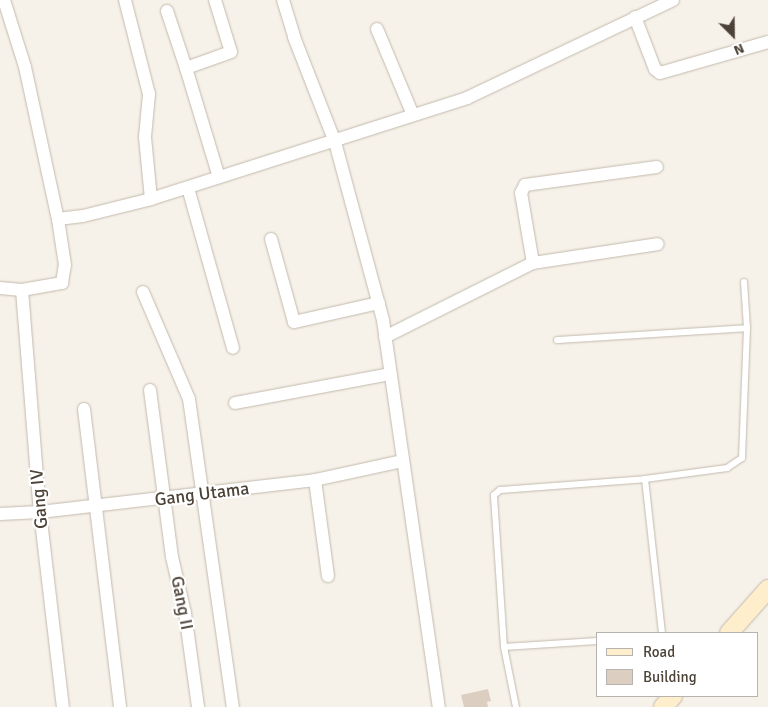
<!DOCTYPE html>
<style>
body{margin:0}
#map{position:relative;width:768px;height:707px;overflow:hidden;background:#f6f2ea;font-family:Signika,sans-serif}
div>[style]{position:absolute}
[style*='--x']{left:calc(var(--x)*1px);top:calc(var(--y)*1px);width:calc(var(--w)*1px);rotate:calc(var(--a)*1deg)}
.building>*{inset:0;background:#dccfc1}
.roads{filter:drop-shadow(0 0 1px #c3b9ac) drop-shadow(0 0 1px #c3b9ac)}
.service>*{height:6px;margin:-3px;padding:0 3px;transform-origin:3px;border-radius:3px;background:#fff}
.minor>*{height:12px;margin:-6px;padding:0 6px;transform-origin:6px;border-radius:6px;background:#fff}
.secondary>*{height:18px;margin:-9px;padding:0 9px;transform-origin:9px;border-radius:9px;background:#fec}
span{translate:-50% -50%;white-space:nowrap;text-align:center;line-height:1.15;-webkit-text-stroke:4.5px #fff;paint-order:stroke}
.street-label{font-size:18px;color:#4c4237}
.legend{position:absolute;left:596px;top:632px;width:162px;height:65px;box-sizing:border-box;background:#fff;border:1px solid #b7b3af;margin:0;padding:6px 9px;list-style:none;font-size:15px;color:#4c4237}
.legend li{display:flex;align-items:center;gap:10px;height:25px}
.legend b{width:25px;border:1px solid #b7b3af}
.north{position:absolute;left:708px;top:10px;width:50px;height:50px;-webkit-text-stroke:4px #fff;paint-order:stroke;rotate:157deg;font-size:14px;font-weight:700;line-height:20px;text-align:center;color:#4c4237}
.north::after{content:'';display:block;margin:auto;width:18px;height:22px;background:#4c4237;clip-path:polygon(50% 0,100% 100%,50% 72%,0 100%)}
</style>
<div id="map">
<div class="building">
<div style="clip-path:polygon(488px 689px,491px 701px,487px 702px,488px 707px,464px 707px,461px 695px)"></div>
</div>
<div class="roads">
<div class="service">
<div style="--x:557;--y:340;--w:190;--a:-3.6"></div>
<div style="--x:662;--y:633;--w:155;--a:-96.3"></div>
<div style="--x:645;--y:479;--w:83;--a:-7.6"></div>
<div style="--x:727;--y:468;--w:18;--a:-34"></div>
<div style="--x:742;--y:458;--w:130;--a:-87.8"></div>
<div style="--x:747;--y:328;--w:46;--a:-93.7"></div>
<div style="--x:504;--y:647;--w:93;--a:-3.7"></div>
<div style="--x:516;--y:707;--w:61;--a:-101.3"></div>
<div style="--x:504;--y:647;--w:152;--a:-93.8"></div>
<div style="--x:494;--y:495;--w:8;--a:-40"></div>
<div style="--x:500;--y:490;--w:145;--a:-4.3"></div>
</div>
<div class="minor">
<div style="--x:4;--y:0;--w:70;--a:72.6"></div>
<div style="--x:25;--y:67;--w:156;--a:77.8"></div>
<div style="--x:58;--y:219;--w:25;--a:-7"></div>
<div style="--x:83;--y:216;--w:70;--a:-14"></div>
<div style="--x:151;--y:199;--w:332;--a:-17.7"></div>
<div style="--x:467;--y:98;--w:228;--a:-25.4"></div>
<div style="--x:125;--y:0;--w:97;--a:75.7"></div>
<div style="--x:149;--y:94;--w:43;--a:95.3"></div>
<div style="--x:145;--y:137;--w:62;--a:84.5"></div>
<div style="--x:215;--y:0;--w:54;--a:72.9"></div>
<div style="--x:231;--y:52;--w:48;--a:160.4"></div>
<div style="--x:186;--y:68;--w:114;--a:73.2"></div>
<div style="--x:283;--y:0;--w:39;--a:73"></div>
<div style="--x:294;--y:37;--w:113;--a:68.7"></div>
<div style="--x:335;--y:142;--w:184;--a:74.9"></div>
<div style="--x:383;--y:320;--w:391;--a:81.8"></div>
<div style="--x:167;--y:11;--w:60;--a:71.6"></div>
<div style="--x:635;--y:17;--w:56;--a:69"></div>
<div style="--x:655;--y:69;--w:6;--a:39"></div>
<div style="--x:660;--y:73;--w:112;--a:-16"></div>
<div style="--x:377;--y:29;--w:93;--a:67.3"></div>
<div style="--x:188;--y:188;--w:166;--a:74.3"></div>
<div style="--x:271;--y:239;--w:86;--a:74.5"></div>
<div style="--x:294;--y:322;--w:87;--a:-12.6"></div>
<div style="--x:533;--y:263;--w:71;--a:-99.7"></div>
<div style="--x:521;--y:193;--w:9;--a:-63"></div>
<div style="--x:525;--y:185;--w:133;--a:-7.8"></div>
<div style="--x:0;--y:288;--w:22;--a:5"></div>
<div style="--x:22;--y:290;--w:41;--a:-9.9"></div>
<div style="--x:62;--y:283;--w:18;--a:-81"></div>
<div style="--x:65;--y:265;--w:47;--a:-98.7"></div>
<div style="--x:22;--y:290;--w:223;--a:85.4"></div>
<div style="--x:40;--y:512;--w:196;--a:83.3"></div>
<div style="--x:143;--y:292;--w:116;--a:66.7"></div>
<div style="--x:189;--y:399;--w:311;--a:81.9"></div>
<div style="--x:385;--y:337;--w:165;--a:-26.6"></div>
<div style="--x:533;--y:263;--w:126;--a:-8.6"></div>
<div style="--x:150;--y:390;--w:168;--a:82.5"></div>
<div style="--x:172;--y:557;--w:57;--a:76.9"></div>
<div style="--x:185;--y:613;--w:95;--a:82.1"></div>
<div style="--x:235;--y:403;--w:158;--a:-10.6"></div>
<div style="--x:84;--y:409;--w:300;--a:83.1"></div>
<div style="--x:315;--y:480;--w:97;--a:82.3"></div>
<div style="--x:0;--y:514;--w:40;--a:-2.9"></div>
<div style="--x:40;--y:512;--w:277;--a:-6.6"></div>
<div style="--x:315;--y:480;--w:89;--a:-12.3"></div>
</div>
<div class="secondary">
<div style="--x:729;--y:633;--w:59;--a:-48.4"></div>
<div style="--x:663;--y:707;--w:15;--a:-48"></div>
</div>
</div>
<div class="street-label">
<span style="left:202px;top:494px;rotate:-7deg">Gang Utama</span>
<span style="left:39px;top:499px;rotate:-95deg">Gang IV</span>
<span style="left:182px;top:603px;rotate:79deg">Gang II</span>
</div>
<ul class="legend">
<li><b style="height:6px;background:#fec"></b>Road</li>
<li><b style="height:14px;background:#dccfc1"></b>Building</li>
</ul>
<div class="north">N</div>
</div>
